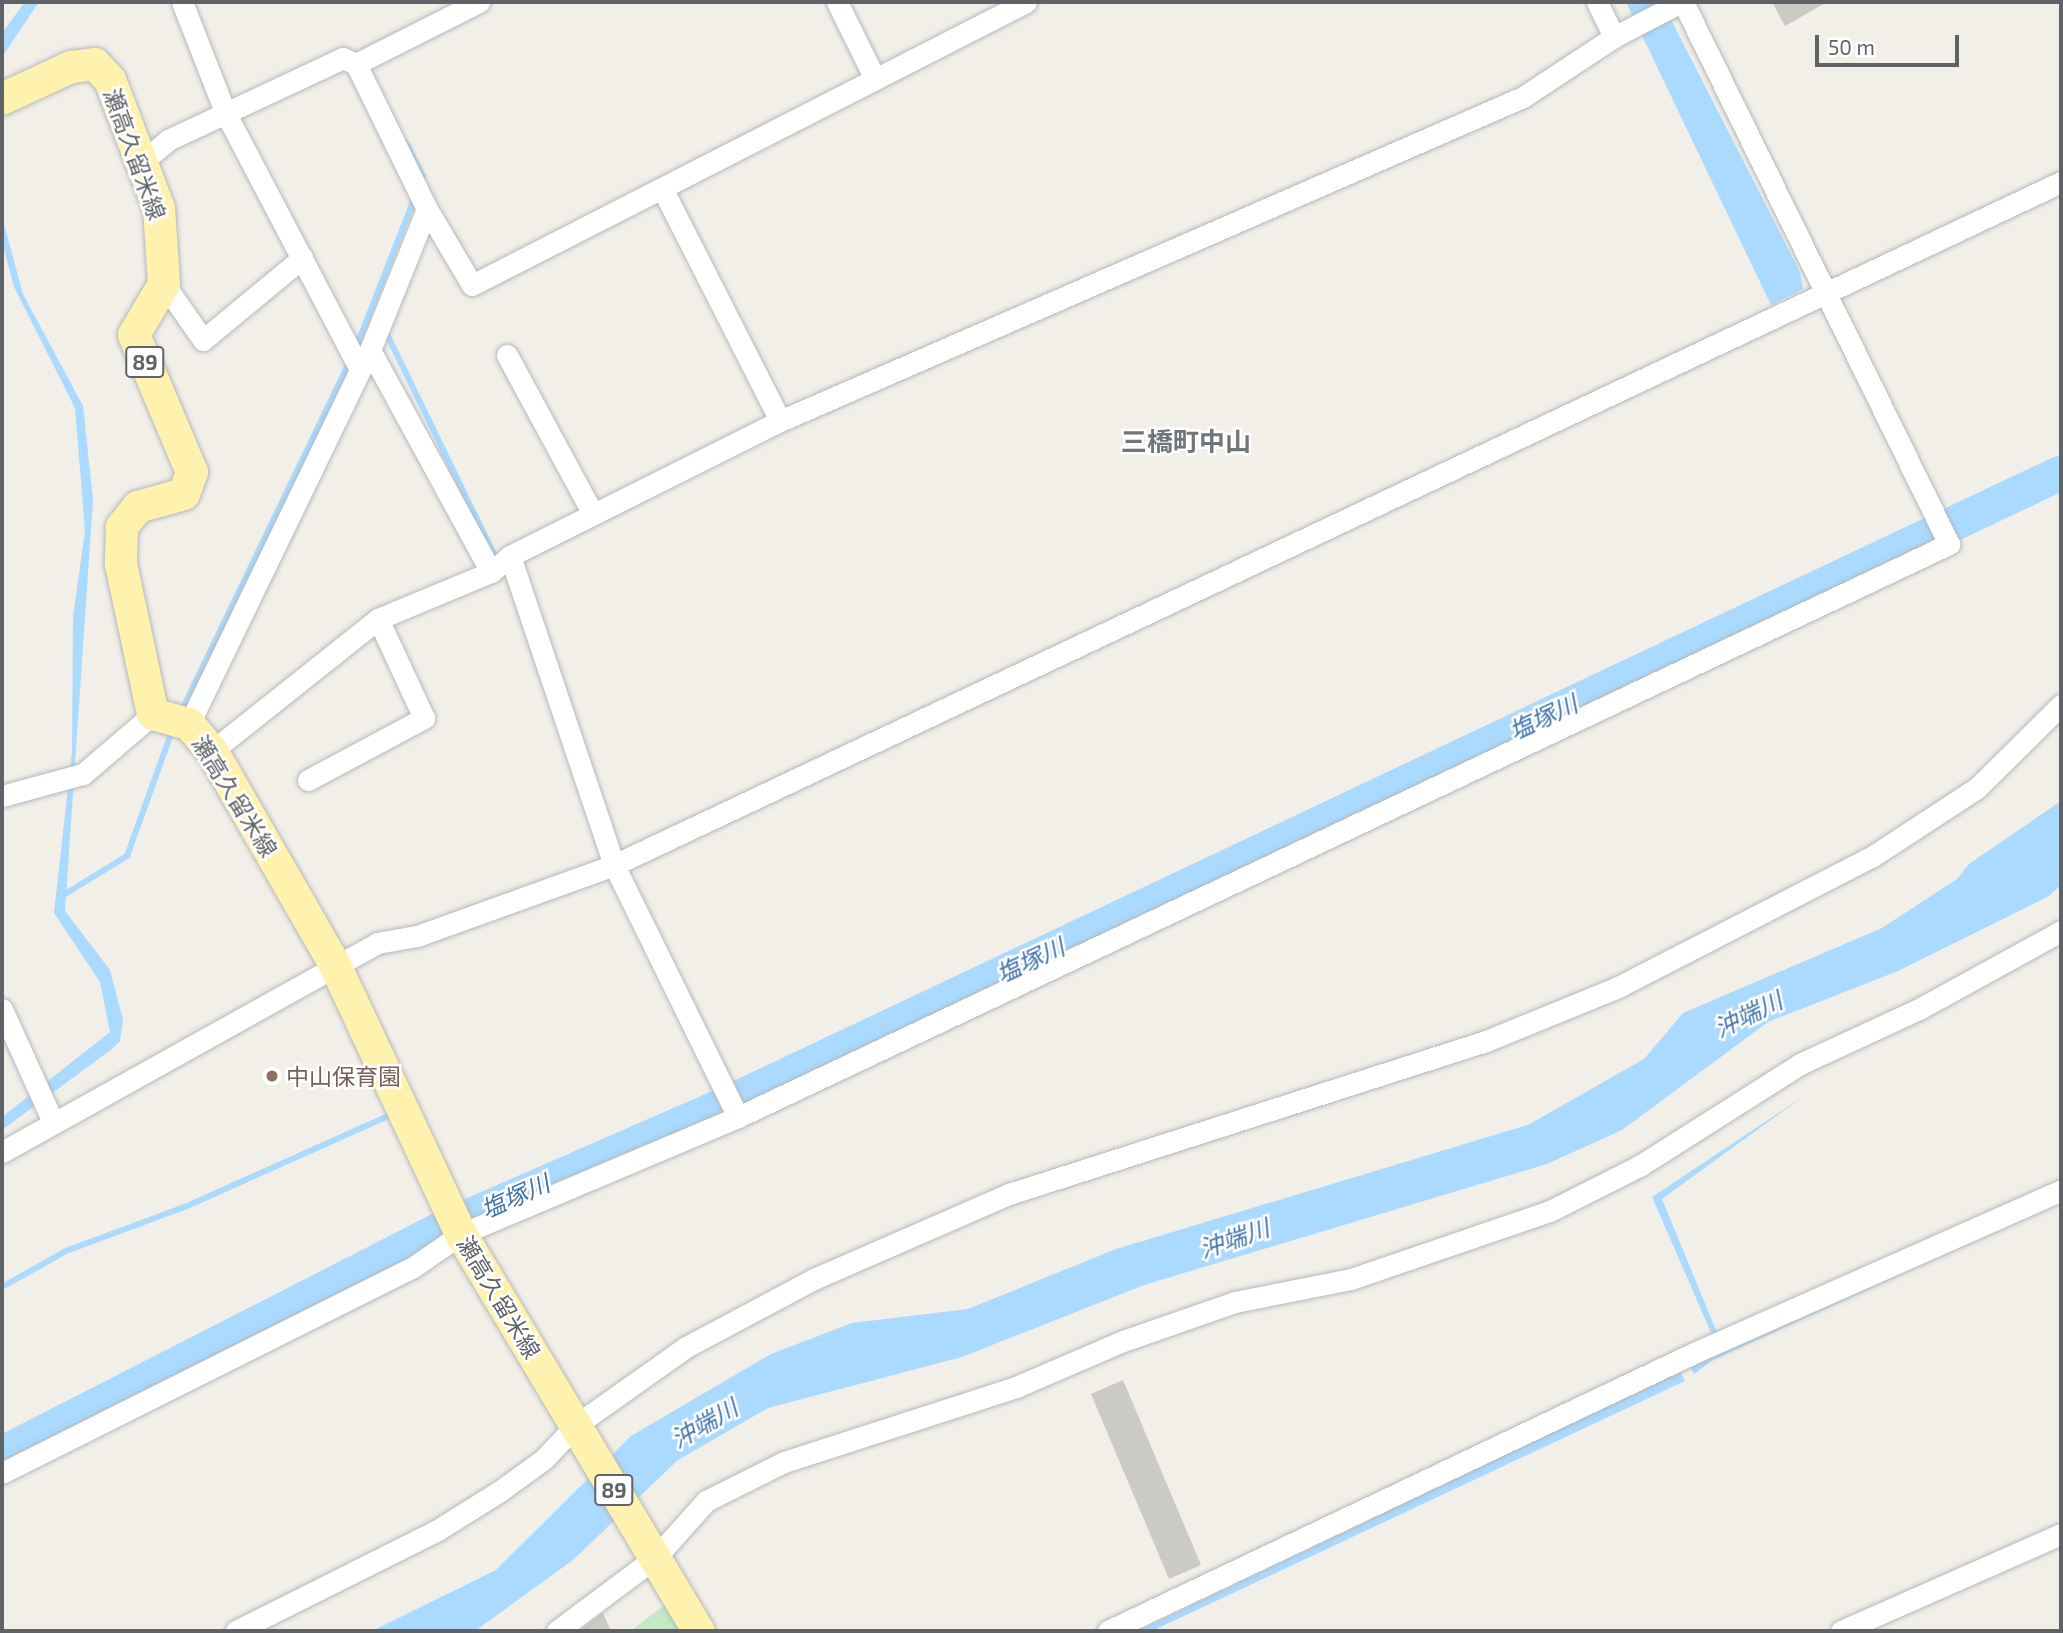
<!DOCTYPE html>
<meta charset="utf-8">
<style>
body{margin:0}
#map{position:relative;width:2063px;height:1633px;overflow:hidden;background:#f1efe8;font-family:"Exo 2","Noto Sans JP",sans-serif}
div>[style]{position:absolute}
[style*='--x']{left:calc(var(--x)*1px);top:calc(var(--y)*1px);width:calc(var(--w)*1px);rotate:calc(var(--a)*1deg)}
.green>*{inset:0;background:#c5e8c5}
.water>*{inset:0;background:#aadaff}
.stream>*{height:6px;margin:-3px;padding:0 3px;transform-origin:3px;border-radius:3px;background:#aadaff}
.river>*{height:35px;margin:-17.5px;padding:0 17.5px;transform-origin:17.5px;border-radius:17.5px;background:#aadaff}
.building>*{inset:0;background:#cccac5}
.roads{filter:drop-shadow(0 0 2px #b5b8bc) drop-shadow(0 0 2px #b5b8bc)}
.minor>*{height:21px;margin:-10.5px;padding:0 10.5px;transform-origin:10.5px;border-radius:10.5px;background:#fff}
.primary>*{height:32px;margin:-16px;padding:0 16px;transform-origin:16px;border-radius:16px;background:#fff2af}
.dots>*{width:19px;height:19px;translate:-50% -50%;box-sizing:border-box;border:4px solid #fff;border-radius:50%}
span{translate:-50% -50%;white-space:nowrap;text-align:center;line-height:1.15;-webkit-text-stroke:5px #fff;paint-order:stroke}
.shield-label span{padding:2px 5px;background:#fff;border:2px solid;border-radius:5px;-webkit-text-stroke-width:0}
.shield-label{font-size:21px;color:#5f6368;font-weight:700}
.street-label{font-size:23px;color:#5f6368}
.education-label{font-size:23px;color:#785e54}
.left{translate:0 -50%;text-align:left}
.water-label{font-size:24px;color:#4174aa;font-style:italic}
.quarter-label{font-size:26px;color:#70757a;font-weight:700}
.frame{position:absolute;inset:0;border:4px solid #5f6368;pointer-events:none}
.scale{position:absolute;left:1815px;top:35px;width:144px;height:32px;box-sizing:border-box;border:4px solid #5f6368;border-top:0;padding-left:9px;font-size:21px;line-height:24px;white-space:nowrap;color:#5f6368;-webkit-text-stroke:5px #fff;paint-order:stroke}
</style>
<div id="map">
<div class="green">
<div style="clip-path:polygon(664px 1605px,682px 1631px,631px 1631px)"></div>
</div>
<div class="water">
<div style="clip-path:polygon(25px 2px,39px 2px,2px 57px,2px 33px)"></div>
<div style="clip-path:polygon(1626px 2px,1662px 2px,1800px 272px,1803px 289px,1771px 305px)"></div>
<div style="clip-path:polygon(2px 217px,23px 294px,83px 406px,93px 500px,65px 911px,110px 970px,123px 1020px,120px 1041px,112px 1049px,2px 1130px,2px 1117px,110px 1032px,100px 982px,54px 913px,72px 752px,73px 617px,85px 531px,75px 408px,14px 287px,2px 242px)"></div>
<div style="clip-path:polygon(2061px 801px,2061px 885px,2049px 896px,1898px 971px,1768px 1022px,1622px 1130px,1547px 1164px,1144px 1285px,962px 1357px,768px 1408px,678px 1460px,573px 1560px,475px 1631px,372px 1631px,496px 1570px,631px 1436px,771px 1354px,852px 1323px,968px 1309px,1116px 1249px,1528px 1125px,1644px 1059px,1683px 1013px,1882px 928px,1957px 879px,1969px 864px)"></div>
<div style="clip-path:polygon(1801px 1098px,1662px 1199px,1718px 1335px,1713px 1337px,1652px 1197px)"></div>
<div style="clip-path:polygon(2061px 1201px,1713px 1360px,1694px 1374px,1690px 1365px)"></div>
<div style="clip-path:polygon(1680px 1371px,1685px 1381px,1152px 1631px,1138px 1631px)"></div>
</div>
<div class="stream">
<div style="--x:406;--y:143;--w:37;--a:63"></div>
<div style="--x:423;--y:176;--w:9;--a:111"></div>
<div style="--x:384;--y:328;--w:259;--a:64.1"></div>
<div style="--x:355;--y:350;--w:164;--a:-68.6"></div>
<div style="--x:181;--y:712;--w:392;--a:-64.3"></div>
<div style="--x:60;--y:897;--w:79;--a:-31.5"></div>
<div style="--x:127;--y:856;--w:136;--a:-70.2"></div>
<div style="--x:2;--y:1287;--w:73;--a:-29.4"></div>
<div style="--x:66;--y:1251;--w:129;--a:-20.4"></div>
<div style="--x:187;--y:1206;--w:226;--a:-24.1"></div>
</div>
<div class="river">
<div style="--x:2;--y:1453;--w:496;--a:-27.1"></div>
<div style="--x:443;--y:1227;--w:302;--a:-23.6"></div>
<div style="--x:720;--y:1106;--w:1483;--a:-25.3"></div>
</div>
<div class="building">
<div style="clip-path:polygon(1772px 2px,1827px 2px,1785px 26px)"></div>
<div style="clip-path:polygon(1123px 1380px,1201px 1565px,1169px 1579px,1091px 1394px)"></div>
<div style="clip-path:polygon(603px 1613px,611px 1631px,579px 1631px)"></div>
</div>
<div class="roads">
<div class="minor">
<div style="--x:182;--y:2;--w:120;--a:68.6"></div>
<div style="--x:226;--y:114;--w:288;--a:62.3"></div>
<div style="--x:837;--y:2;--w:86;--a:63.7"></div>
<div style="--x:1597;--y:2;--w:39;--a:64"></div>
<div style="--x:356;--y:64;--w:138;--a:-26.8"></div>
<div style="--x:142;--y:162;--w:34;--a:-40"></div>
<div style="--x:168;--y:140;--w:193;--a:-25.1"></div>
<div style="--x:343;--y:58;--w:14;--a:25"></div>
<div style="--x:356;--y:64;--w:161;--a:63.9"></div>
<div style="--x:427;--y:209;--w:88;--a:59.4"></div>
<div style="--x:472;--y:285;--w:622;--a:-27.06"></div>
<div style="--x:662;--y:188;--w:261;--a:63.1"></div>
<div style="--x:164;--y:284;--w:68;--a:55.1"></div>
<div style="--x:203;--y:340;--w:129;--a:-39.6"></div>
<div style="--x:370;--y:350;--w:253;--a:61.4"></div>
<div style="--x:507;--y:355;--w:181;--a:61.6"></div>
<div style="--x:510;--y:556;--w:326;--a:71.4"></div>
<div style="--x:614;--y:865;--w:281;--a:63.8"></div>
<div style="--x:738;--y:1117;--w:1340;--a:-25.32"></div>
<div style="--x:1949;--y:544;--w:604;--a:-116.14"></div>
<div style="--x:189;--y:724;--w:415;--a:-64.2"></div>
<div style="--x:370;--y:350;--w:152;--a:-68"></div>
<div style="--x:212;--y:751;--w:212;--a:-38.5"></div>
<div style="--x:378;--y:619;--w:122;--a:-22.6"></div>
<div style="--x:491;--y:572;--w:25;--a:-40"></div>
<div style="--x:510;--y:556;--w:302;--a:-26.6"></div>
<div style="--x:780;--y:421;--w:811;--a:-23.56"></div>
<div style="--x:1523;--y:97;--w:109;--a:-33.4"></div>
<div style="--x:1614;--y:37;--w:76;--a:-27.6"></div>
<div style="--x:308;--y:780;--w:132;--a:-28.1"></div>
<div style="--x:424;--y:718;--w:109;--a:-114.9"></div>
<div style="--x:2;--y:796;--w:84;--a:-15.2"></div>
<div style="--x:83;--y:774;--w:92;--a:-40.6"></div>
<div style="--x:2;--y:1009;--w:124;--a:65.7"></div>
<div style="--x:2;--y:1152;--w:429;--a:-29.1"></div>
<div style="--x:377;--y:943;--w:41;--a:-9.9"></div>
<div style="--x:417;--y:936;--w:209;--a:-19.8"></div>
<div style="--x:614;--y:865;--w:1600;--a:-25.27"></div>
<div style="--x:2;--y:1473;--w:458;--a:-26.6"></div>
<div style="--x:412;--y:1268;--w:60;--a:-34.8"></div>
<div style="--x:461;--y:1234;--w:301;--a:-22.9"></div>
<div style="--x:236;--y:1631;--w:224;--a:-26.6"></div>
<div style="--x:436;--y:1531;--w:75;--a:-32"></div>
<div style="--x:500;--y:1491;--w:54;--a:-36"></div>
<div style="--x:544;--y:1459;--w:47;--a:-46.7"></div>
<div style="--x:576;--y:1425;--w:135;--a:-35.3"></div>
<div style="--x:686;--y:1347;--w:145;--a:-28"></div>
<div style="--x:814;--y:1279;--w:213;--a:-23.6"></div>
<div style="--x:1009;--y:1194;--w:501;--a:-17.78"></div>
<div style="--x:1486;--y:1041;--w:143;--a:-22.2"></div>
<div style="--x:1618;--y:987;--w:287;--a:-27.2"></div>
<div style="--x:1873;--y:856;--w:124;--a:-33.2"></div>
<div style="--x:1977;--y:788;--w:118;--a:-44.7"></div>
<div style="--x:557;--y:1631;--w:124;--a:-36.8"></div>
<div style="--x:656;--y:1557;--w:75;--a:-48.2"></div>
<div style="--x:706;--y:1501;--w:87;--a:-26.6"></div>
<div style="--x:784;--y:1462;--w:244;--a:-17.9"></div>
<div style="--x:1016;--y:1387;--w:116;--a:-23.3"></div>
<div style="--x:1123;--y:1341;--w:119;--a:-19.2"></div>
<div style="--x:1235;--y:1302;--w:118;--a:-11.2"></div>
<div style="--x:1351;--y:1279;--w:210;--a:-18.9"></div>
<div style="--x:1550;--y:1211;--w:102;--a:-26.8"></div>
<div style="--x:1641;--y:1165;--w:188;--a:-32.4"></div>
<div style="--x:1800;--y:1064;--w:133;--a:-24.8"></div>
<div style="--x:1921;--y:1008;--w:160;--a:-28.8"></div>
<div style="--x:1108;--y:1631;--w:649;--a:-25.38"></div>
<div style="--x:1694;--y:1353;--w:402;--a:-23.9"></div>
<div style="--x:1841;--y:1631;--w:240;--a:-23.8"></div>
</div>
<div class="primary">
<div style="--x:2;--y:99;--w:76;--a:-24.9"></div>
<div style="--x:71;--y:67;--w:24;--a:-7"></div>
<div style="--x:95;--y:64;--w:22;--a:47"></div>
<div style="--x:110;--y:80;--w:137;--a:69.1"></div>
<div style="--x:159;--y:208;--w:76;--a:86.2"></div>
<div style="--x:164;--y:284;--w:59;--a:120.5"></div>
<div style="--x:134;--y:335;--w:149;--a:67.1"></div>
<div style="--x:192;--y:472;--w:23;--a:110"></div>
<div style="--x:184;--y:494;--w:48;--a:164.2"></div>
<div style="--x:138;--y:507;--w:26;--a:129"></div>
<div style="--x:122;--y:527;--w:37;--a:92"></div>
<div style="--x:121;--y:564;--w:153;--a:78"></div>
<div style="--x:153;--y:714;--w:37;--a:16"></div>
<div style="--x:189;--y:724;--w:35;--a:50"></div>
<div style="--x:212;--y:751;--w:247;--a:60.1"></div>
<div style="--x:335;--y:965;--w:297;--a:64.9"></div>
<div style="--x:461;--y:1234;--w:463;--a:59.1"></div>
</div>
</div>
<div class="dots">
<div style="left:272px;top:1076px;background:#8d6e63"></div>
</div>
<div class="shield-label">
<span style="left:145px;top:362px">89</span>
<span style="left:614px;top:1490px">89</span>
</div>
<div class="street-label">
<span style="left:135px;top:154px;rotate:70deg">瀬高久留米線</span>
<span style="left:235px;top:796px;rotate:58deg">瀬高久留米線</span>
<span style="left:499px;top:1297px;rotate:59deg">瀬高久留米線</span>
</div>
<div class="education-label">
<span class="left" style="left:286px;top:1076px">中山保育園</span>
</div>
<div class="water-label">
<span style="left:1543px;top:717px;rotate:-25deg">塩塚川</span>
<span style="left:1030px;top:960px;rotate:-25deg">塩塚川</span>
<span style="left:1748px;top:1014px;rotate:-26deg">沖端川</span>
<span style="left:515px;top:1196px;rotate:-24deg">塩塚川</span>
<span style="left:1234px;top:1238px;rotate:-19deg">沖端川</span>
<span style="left:704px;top:1423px;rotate:-30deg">沖端川</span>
</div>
<div class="quarter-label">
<span style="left:1186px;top:441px">三橋町中山</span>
</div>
<div class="frame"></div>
<div class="scale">50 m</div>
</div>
